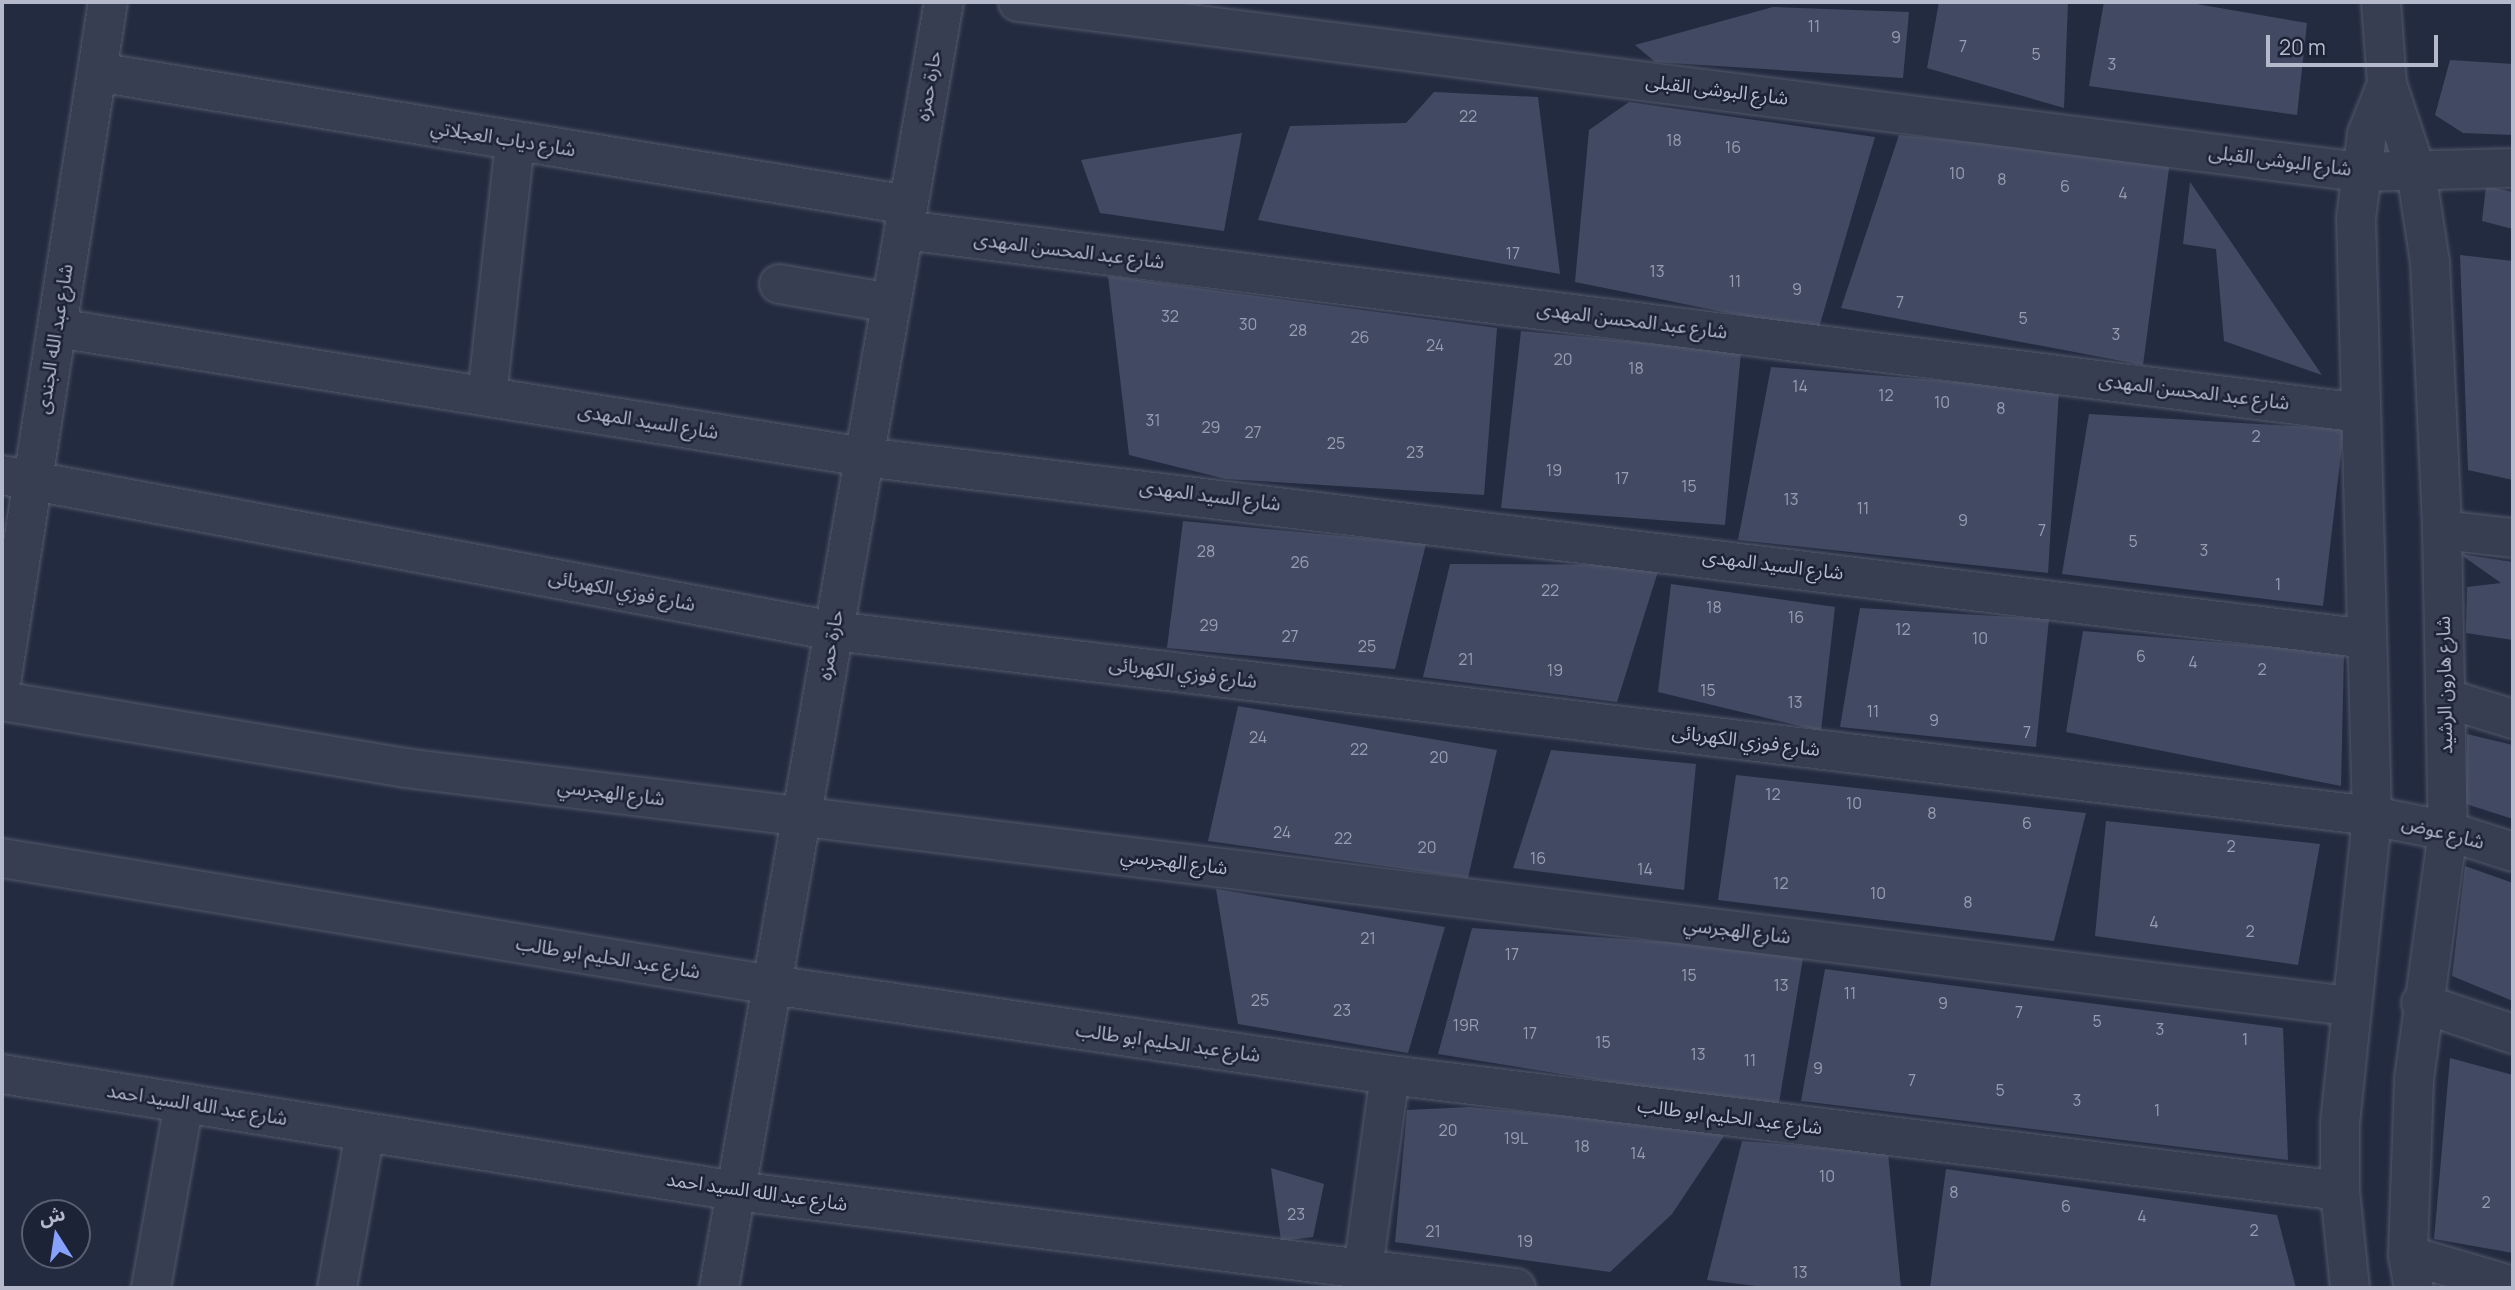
<!DOCTYPE html>
<meta charset="utf-8">
<style>
body{margin:0}
#map{position:relative;width:2515px;height:1290px;overflow:hidden;background:#232b41;font-family:Manrope,"Noto Sans Arabic",sans-serif}
div>[style]{position:absolute}
[style*='--x']{left:calc(var(--x)*1px);top:calc(var(--y)*1px);width:calc(var(--w)*1px);rotate:calc(var(--a)*1deg)}
.building>*{inset:0;background:#424a63}
.roads{filter:drop-shadow(0 0 2px #53596b) drop-shadow(0 0 2px #53596b)}
.minor>*{height:38px;margin:-19px;padding:0 19px;transform-origin:19px;border-radius:19px;background:#383e51}
span{translate:-50% -50%;white-space:nowrap;text-align:center;line-height:1.15;-webkit-text-stroke:5px #1d2336;paint-order:stroke}
.number-label{font-size:16px;color:#989db1}
.number-label span{-webkit-text-stroke-width:0}
.street-label{font-size:19px;color:#b4b9cb}
.frame{position:absolute;inset:0;border:4px solid #b4b9cb;pointer-events:none}
.north{position:absolute;left:21px;top:1199px;width:70px;height:70px;box-sizing:border-box;background:#1d2336;border:2px solid #595f72;border-radius:50%;rotate:348deg;font-size:19px;font-weight:700;line-height:28px;text-align:center;color:#b4b9cb}
.north::after{content:'';display:block;margin:auto;width:24px;height:32px;background:#86a1fe;clip-path:polygon(50% 0,100% 100%,50% 72%,0 100%)}
.scale{position:absolute;left:2266px;top:35px;width:172px;height:32px;box-sizing:border-box;border:4px solid #b4b9cb;border-top:0;padding-left:9px;font-size:21px;line-height:24px;white-space:nowrap;color:#b4b9cb;-webkit-text-stroke:5px #1d2336;paint-order:stroke}
</style>
<div id="map">
<div class="building">
<div style="clip-path:polygon(1939px 2px,2068px 2px,2064px 108px,1927px 68px)"></div>
<div style="clip-path:polygon(2104px 2px,2185px 2px,2307px 23px,2297px 115px,2089px 86px)"></div>
<div style="clip-path:polygon(1773px 7px,1909px 12px,1903px 78px,1655px 62px,1635px 45px)"></div>
<div style="clip-path:polygon(2450px 60px,2513px 64px,2513px 135px,2463px 133px,2435px 115px)"></div>
<div style="clip-path:polygon(1434px 92px,1538px 97px,1560px 274px,1258px 220px,1290px 126px,1406px 123px)"></div>
<div style="clip-path:polygon(1629px 102px,1875px 137px,1818px 331px,1575px 282px,1589px 130px)"></div>
<div style="clip-path:polygon(1242px 133px,1224px 231px,1100px 213px,1081px 160px)"></div>
<div style="clip-path:polygon(1899px 135px,2170px 161px,2143px 365px,1841px 308px)"></div>
<div style="clip-path:polygon(2190px 182px,2322px 375px,2224px 341px,2216px 249px,2183px 244px)"></div>
<div style="clip-path:polygon(2486px 186px,2513px 192px,2513px 229px,2482px 221px)"></div>
<div style="clip-path:polygon(2460px 255px,2513px 261px,2513px 480px,2468px 470px)"></div>
<div style="clip-path:polygon(1108px 276px,1497px 328px,1484px 495px,1226px 479px,1129px 455px)"></div>
<div style="clip-path:polygon(1521px 331px,1741px 352px,1725px 525px,1501px 508px)"></div>
<div style="clip-path:polygon(1771px 367px,2059px 390px,2048px 573px,1738px 540px)"></div>
<div style="clip-path:polygon(2089px 414px,2344px 429px,2323px 606px,2062px 574px)"></div>
<div style="clip-path:polygon(1183px 521px,1426px 544px,1395px 669px,1167px 648px)"></div>
<div style="clip-path:polygon(2460px 554px,2513px 562px,2513px 640px,2466px 633px,2467px 587px,2501px 583px)"></div>
<div style="clip-path:polygon(1450px 564px,1660px 565px,1617px 702px,1423px 677px)"></div>
<div style="clip-path:polygon(1671px 584px,1835px 607px,1821px 731px,1658px 692px)"></div>
<div style="clip-path:polygon(1860px 608px,2049px 619px,2036px 747px,1840px 727px)"></div>
<div style="clip-path:polygon(2083px 631px,2344px 653px,2341px 786px,2066px 732px)"></div>
<div style="clip-path:polygon(1238px 706px,1497px 750px,1468px 878px,1208px 841px)"></div>
<div style="clip-path:polygon(2467px 734px,2513px 745px,2513px 819px,2466px 804px)"></div>
<div style="clip-path:polygon(1551px 750px,1696px 764px,1684px 890px,1513px 868px)"></div>
<div style="clip-path:polygon(1736px 775px,2086px 813px,2054px 941px,1718px 900px)"></div>
<div style="clip-path:polygon(2106px 821px,2320px 844px,2298px 965px,2095px 936px)"></div>
<div style="clip-path:polygon(2465px 866px,2513px 883px,2513px 1001px,2452px 976px)"></div>
<div style="clip-path:polygon(1216px 889px,1445px 927px,1408px 1053px,1238px 1024px)"></div>
<div style="clip-path:polygon(1472px 928px,1804px 952px,1778px 1109px,1438px 1054px)"></div>
<div style="clip-path:polygon(1825px 969px,2283px 1028px,2288px 1160px,1801px 1101px)"></div>
<div style="clip-path:polygon(2450px 1058px,2513px 1075px,2513px 1253px,2434px 1239px)"></div>
<div style="clip-path:polygon(1469px 1107px,1728px 1130px,1672px 1214px,1610px 1272px,1395px 1242px,1407px 1110px)"></div>
<div style="clip-path:polygon(1742px 1141px,1888px 1153px,1901px 1288px,1772px 1288px,1707px 1280px)"></div>
<div style="clip-path:polygon(1271px 1168px,1324px 1184px,1313px 1237px,1281px 1241px)"></div>
<div style="clip-path:polygon(1946px 1169px,2277px 1215px,2296px 1288px,1930px 1288px)"></div>
</div>
<div class="roads">
<div class="minor">
<div style="--x:1018;--y:2;--w:1353;--a:7.22"></div>
<div style="--x:2360;--y:172;--w:153;--a:-1.5"></div>
<div style="--x:2381;--y:2;--w:82;--a:85.8"></div>
<div style="--x:2387;--y:84;--w:92;--a:71.6"></div>
<div style="--x:2416;--y:171;--w:92;--a:81.3"></div>
<div style="--x:2430;--y:262;--w:268;--a:87.4"></div>
<div style="--x:2442;--y:530;--w:301;--a:88.9"></div>
<div style="--x:2448;--y:831;--w:251;--a:97.8"></div>
<div style="--x:2414;--y:1080;--w:175;--a:92"></div>
<div style="--x:2408;--y:1255;--w:34;--a:80"></div>
<div style="--x:97;--y:72;--w:822;--a:9.31"></div>
<div style="--x:904;--y:230;--w:1467;--a:7.16"></div>
<div style="--x:779;--y:284;--w:114;--a:9.6"></div>
<div style="--x:57;--y:328;--w:817;--a:9.08"></div>
<div style="--x:864;--y:457;--w:1514;--a:6.9"></div>
<div style="--x:487;--y:396;--w:257;--a:-83.7"></div>
<div style="--x:2;--y:475;--w:846;--a:10.62"></div>
<div style="--x:834;--y:631;--w:1549;--a:6.86"></div>
<div style="--x:2372;--y:816;--w:77;--a:11.2"></div>
<div style="--x:2448;--y:831;--w:68;--a:17.9"></div>
<div style="--x:2442;--y:530;--w:71;--a:6.4"></div>
<div style="--x:2;--y:677;--w:683;--a:-81.08"></div>
<div style="--x:2445;--y:698;--w:71;--a:17.2"></div>
<div style="--x:2;--y:701;--w:409;--a:9.4"></div>
<div style="--x:405;--y:768;--w:1959;--a:6.98"></div>
<div style="--x:2;--y:858;--w:780;--a:9.37"></div>
<div style="--x:772;--y:985;--w:625;--a:8.29"></div>
<div style="--x:1390;--y:1075;--w:957;--a:6.96"></div>
<div style="--x:2421;--y:1003;--w:97;--a:18.6"></div>
<div style="--x:2;--y:1074;--w:743;--a:9.06"></div>
<div style="--x:736;--y:1191;--w:786;--a:7.09"></div>
<div style="--x:2408;--y:1255;--w:109;--a:16.4"></div>
<div style="--x:1363;--y:1269;--w:196;--a:-82.1"></div>
<div style="--x:151;--y:1288;--w:188;--a:-79.9"></div>
<div style="--x:337;--y:1288;--w:158;--a:-79.8"></div>
<div style="--x:719;--y:1288;--w:1306;--a:-80.08"></div>
<div style="--x:2350;--y:1288;--w:98;--a:-95.9"></div>
<div style="--x:2340;--y:1191;--w:68;--a:-90"></div>
<div style="--x:2340;--y:1123;--w:309;--a:-84"></div>
<div style="--x:2372;--y:816;--w:598;--a:-91.53"></div>
<div style="--x:2356;--y:218;--w:85;--a:-82.5"></div>
<div style="--x:2367;--y:134;--w:54;--a:-68.2"></div>
</div>
</div>
<div class="number-label">
<span style="left:1814px;top:26px">11</span>
<span style="left:1896px;top:37px">9</span>
<span style="left:1963px;top:46px">7</span>
<span style="left:2036px;top:54px">5</span>
<span style="left:2112px;top:64px">3</span>
<span style="left:1468px;top:116px">22</span>
<span style="left:1674px;top:140px">18</span>
<span style="left:1733px;top:147px">16</span>
<span style="left:1957px;top:173px">10</span>
<span style="left:2002px;top:179px">8</span>
<span style="left:2065px;top:186px">6</span>
<span style="left:2123px;top:193px">4</span>
<span style="left:1513px;top:253px">17</span>
<span style="left:1657px;top:271px">13</span>
<span style="left:1735px;top:281px">11</span>
<span style="left:1797px;top:289px">9</span>
<span style="left:1900px;top:302px">7</span>
<span style="left:1170px;top:316px">32</span>
<span style="left:2023px;top:318px">5</span>
<span style="left:1248px;top:324px">30</span>
<span style="left:1298px;top:330px">28</span>
<span style="left:2116px;top:334px">3</span>
<span style="left:1360px;top:337px">26</span>
<span style="left:1435px;top:345px">24</span>
<span style="left:1563px;top:359px">20</span>
<span style="left:1636px;top:368px">18</span>
<span style="left:1800px;top:386px">14</span>
<span style="left:1886px;top:395px">12</span>
<span style="left:1942px;top:402px">10</span>
<span style="left:2001px;top:408px">8</span>
<span style="left:1153px;top:420px">31</span>
<span style="left:1211px;top:427px">29</span>
<span style="left:1253px;top:432px">27</span>
<span style="left:2256px;top:436px">2</span>
<span style="left:1336px;top:443px">25</span>
<span style="left:1415px;top:452px">23</span>
<span style="left:1554px;top:470px">19</span>
<span style="left:1622px;top:478px">17</span>
<span style="left:1689px;top:486px">15</span>
<span style="left:1791px;top:499px">13</span>
<span style="left:1863px;top:508px">11</span>
<span style="left:1963px;top:520px">9</span>
<span style="left:2042px;top:530px">7</span>
<span style="left:2133px;top:541px">5</span>
<span style="left:2204px;top:550px">3</span>
<span style="left:1206px;top:551px">28</span>
<span style="left:1300px;top:562px">26</span>
<span style="left:2278px;top:584px">1</span>
<span style="left:1550px;top:590px">22</span>
<span style="left:1714px;top:607px">18</span>
<span style="left:1796px;top:617px">16</span>
<span style="left:1209px;top:625px">29</span>
<span style="left:1903px;top:629px">12</span>
<span style="left:1290px;top:636px">27</span>
<span style="left:1980px;top:638px">10</span>
<span style="left:1367px;top:646px">25</span>
<span style="left:2141px;top:656px">6</span>
<span style="left:1466px;top:659px">21</span>
<span style="left:2193px;top:662px">4</span>
<span style="left:2262px;top:669px">2</span>
<span style="left:1555px;top:670px">19</span>
<span style="left:1708px;top:690px">15</span>
<span style="left:1795px;top:702px">13</span>
<span style="left:1873px;top:711px">11</span>
<span style="left:1934px;top:720px">9</span>
<span style="left:2027px;top:732px">7</span>
<span style="left:1258px;top:737px">24</span>
<span style="left:1359px;top:749px">22</span>
<span style="left:1439px;top:757px">20</span>
<span style="left:1773px;top:794px">12</span>
<span style="left:1854px;top:803px">10</span>
<span style="left:1932px;top:813px">8</span>
<span style="left:2027px;top:823px">6</span>
<span style="left:1282px;top:832px">24</span>
<span style="left:1343px;top:838px">22</span>
<span style="left:2231px;top:846px">2</span>
<span style="left:1427px;top:847px">20</span>
<span style="left:1538px;top:858px">16</span>
<span style="left:1645px;top:869px">14</span>
<span style="left:1781px;top:883px">12</span>
<span style="left:1878px;top:893px">10</span>
<span style="left:1968px;top:902px">8</span>
<span style="left:2154px;top:922px">4</span>
<span style="left:2250px;top:931px">2</span>
<span style="left:1368px;top:938px">21</span>
<span style="left:1512px;top:954px">17</span>
<span style="left:1689px;top:975px">15</span>
<span style="left:1781px;top:985px">13</span>
<span style="left:1850px;top:993px">11</span>
<span style="left:1260px;top:1000px">25</span>
<span style="left:1943px;top:1003px">9</span>
<span style="left:1342px;top:1010px">23</span>
<span style="left:2019px;top:1012px">7</span>
<span style="left:2097px;top:1021px">5</span>
<span style="left:1466px;top:1025px">19R</span>
<span style="left:2160px;top:1029px">3</span>
<span style="left:1530px;top:1033px">17</span>
<span style="left:2245px;top:1039px">1</span>
<span style="left:1603px;top:1042px">15</span>
<span style="left:1698px;top:1054px">13</span>
<span style="left:1750px;top:1060px">11</span>
<span style="left:1818px;top:1068px">9</span>
<span style="left:1912px;top:1080px">7</span>
<span style="left:2000px;top:1090px">5</span>
<span style="left:2077px;top:1100px">3</span>
<span style="left:2157px;top:1110px">1</span>
<span style="left:1448px;top:1130px">20</span>
<span style="left:1516px;top:1138px">19L</span>
<span style="left:1582px;top:1146px">18</span>
<span style="left:1638px;top:1153px">14</span>
<span style="left:1827px;top:1176px">10</span>
<span style="left:1954px;top:1192px">8</span>
<span style="left:2486px;top:1202px">2</span>
<span style="left:2066px;top:1206px">6</span>
<span style="left:1296px;top:1214px">23</span>
<span style="left:2142px;top:1216px">4</span>
<span style="left:2254px;top:1230px">2</span>
<span style="left:1433px;top:1231px">21</span>
<span style="left:1525px;top:1241px">19</span>
<span style="left:1800px;top:1272px">13</span>
</div>
<div class="street-label">
<span style="left:929px;top:86px;rotate:-80deg">حارة حمزه</span>
<span style="left:1717px;top:90px;rotate:7deg">شارع البوشى القبلى</span>
<span style="left:503px;top:139px;rotate:9deg">شارع دياب العجلاتي</span>
<span style="left:2280px;top:161px;rotate:7deg">شارع البوشى القبلى</span>
<span style="left:1069px;top:251px;rotate:7deg">شارع عبد المحسن المهدى</span>
<span style="left:1632px;top:321px;rotate:7deg">شارع عبد المحسن المهدى</span>
<span style="left:55px;top:339px;rotate:-81deg">شارع عبد الله الجندى</span>
<span style="left:2194px;top:392px;rotate:7deg">شارع عبد المحسن المهدى</span>
<span style="left:648px;top:422px;rotate:9deg">شارع السيد المهدى</span>
<span style="left:1210px;top:496px;rotate:7deg">شارع السيد المهدى</span>
<span style="left:1773px;top:565px;rotate:7deg">شارع السيد المهدى</span>
<span style="left:622px;top:591px;rotate:11deg">شارع فوزي الكهربائى</span>
<span style="left:831px;top:645px;rotate:-80deg">حارة حمزه</span>
<span style="left:1183px;top:673px;rotate:7deg">شارع فوزي الكهربائى</span>
<span style="left:2445px;top:685px;rotate:-91deg">شارع هارون الرشيد</span>
<span style="left:1746px;top:741px;rotate:7deg">شارع فوزي الكهربائى</span>
<span style="left:611px;top:793px;rotate:7deg">شارع الهجرسي</span>
<span style="left:2443px;top:833px;rotate:14deg">شارع عوض</span>
<span style="left:1174px;top:862px;rotate:7deg">شارع الهجرسي</span>
<span style="left:1737px;top:931px;rotate:7deg">شارع الهجرسي</span>
<span style="left:608px;top:958px;rotate:9deg">شارع عبد الحليم ابو طالب</span>
<span style="left:1168px;top:1043px;rotate:8deg">شارع عبد الحليم ابو طالب</span>
<span style="left:197px;top:1105px;rotate:9deg">شارع عبد الله السيد احمد</span>
<span style="left:1730px;top:1117px;rotate:7deg">شارع عبد الحليم ابو طالب</span>
<span style="left:757px;top:1192px;rotate:8deg">شارع عبد الله السيد احمد</span>
</div>
<div class="frame"></div>
<div class="north">ش</div>
<div class="scale">20 m</div>
</div>
